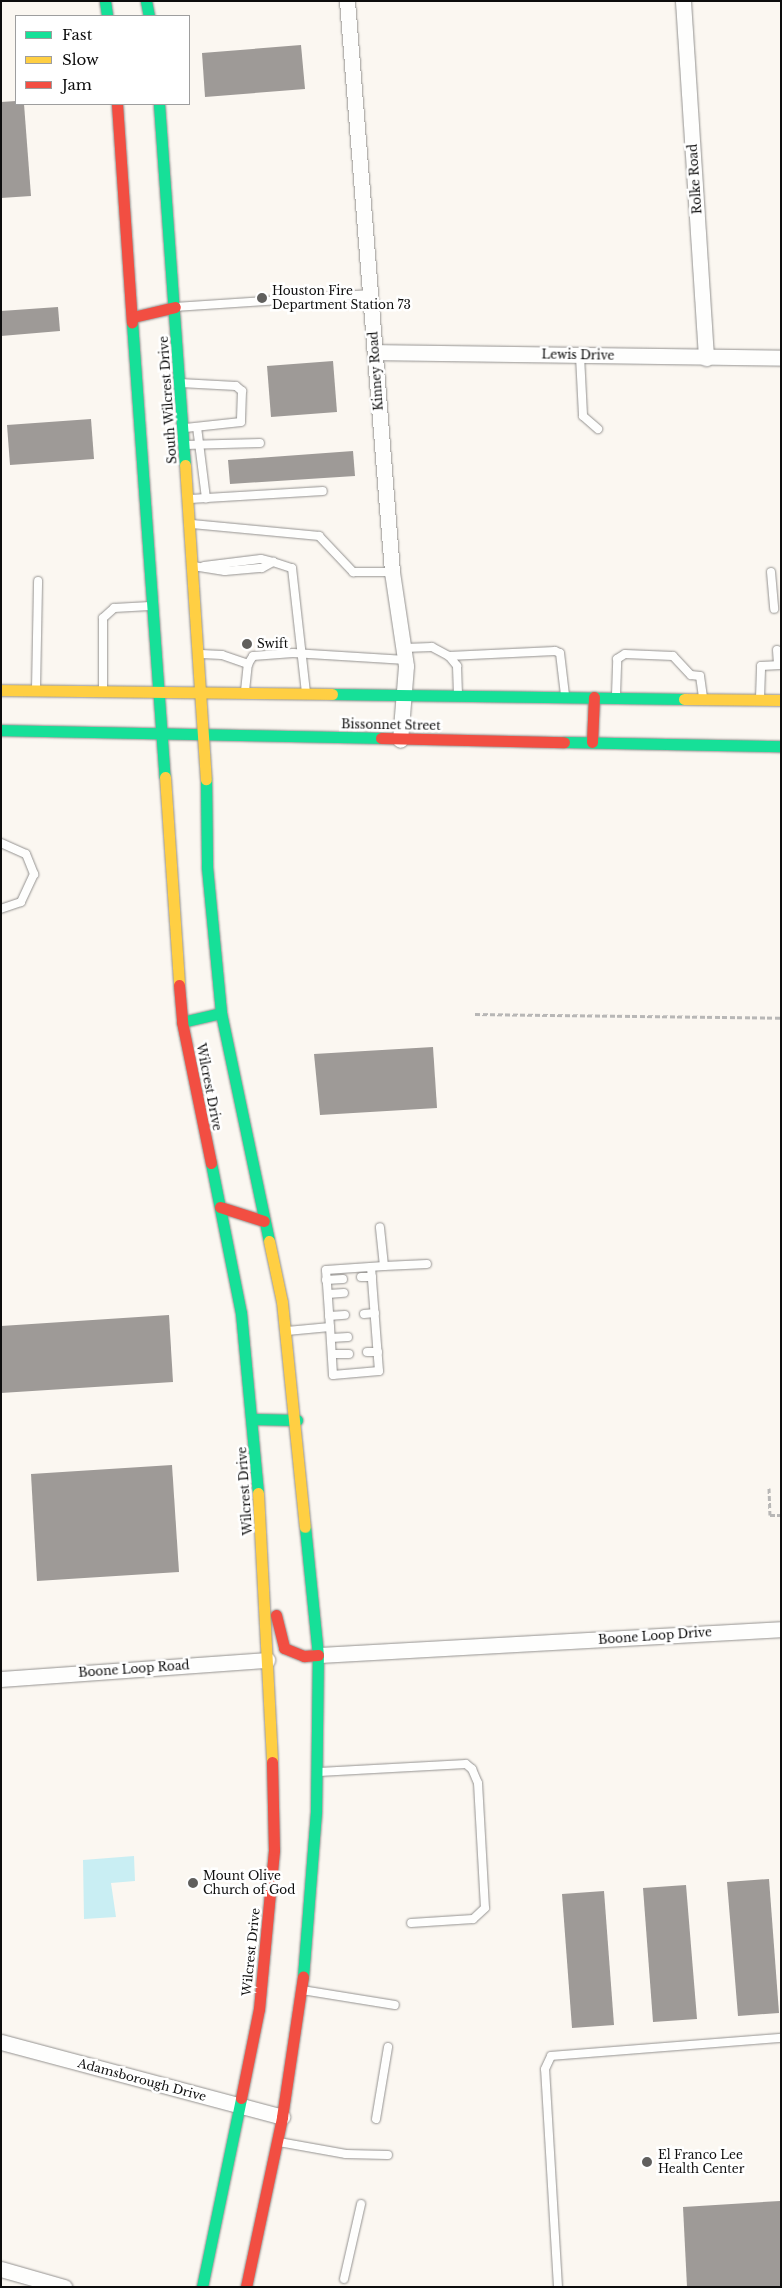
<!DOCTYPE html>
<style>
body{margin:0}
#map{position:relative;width:782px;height:2288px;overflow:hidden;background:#fbf7f1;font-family:"Libre Baskerville",serif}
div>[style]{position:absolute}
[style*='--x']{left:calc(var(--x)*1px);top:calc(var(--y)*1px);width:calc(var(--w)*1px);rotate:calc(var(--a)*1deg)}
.water>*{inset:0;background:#c9eef3}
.building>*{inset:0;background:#9e9a97}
.path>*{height:3px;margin-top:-1.5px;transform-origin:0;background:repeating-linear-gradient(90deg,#b8b7b6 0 5px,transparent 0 7.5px)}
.roads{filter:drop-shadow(0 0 1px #949290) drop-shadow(0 0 1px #949290)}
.lane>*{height:8px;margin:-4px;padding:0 4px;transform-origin:4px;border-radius:4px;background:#fefefd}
.street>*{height:15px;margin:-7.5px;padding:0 7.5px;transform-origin:7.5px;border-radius:7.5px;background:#fefefd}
.fast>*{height:11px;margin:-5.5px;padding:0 5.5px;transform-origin:5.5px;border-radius:5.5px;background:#16e098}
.slow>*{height:11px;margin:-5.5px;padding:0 5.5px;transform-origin:5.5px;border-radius:5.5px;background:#ffcf43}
.jam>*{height:11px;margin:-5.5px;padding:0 5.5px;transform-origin:5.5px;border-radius:5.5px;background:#f24e42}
.dots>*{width:14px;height:14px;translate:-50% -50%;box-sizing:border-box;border:2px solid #fff;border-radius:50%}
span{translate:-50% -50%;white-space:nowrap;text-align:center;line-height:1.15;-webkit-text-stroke:5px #fff;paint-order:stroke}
.street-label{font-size:12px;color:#0d0d0d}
.poi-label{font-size:12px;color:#0d0d0d}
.left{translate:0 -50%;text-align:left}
.frame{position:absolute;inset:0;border:2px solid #0d0d0d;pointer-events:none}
.legend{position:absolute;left:15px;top:15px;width:175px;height:90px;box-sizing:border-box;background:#fff;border:1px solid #9e9e9e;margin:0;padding:6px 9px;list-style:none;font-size:15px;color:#0d0d0d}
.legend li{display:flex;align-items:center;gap:10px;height:25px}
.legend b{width:25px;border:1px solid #9e9e9e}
</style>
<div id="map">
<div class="water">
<div style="clip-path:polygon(134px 1856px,135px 1881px,111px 1883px,116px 1917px,84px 1919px,83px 1860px)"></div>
</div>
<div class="building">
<div style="clip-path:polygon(301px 45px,305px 89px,205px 97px,202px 53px)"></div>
<div style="clip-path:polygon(16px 101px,24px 104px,31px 196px,1px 198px,1px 102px)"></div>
<div style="clip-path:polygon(58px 307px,60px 331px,1px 336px,1px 311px)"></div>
<div style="clip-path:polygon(333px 361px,337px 412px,271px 417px,267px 366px)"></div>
<div style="clip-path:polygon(91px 419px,94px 459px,10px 465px,7px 425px)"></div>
<div style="clip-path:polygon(353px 451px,355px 476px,230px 484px,228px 460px)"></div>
<div style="clip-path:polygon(433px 1047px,437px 1108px,320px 1115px,314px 1054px)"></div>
<div style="clip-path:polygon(169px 1315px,173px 1382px,1px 1393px,1px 1326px)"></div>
<div style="clip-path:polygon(172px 1465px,179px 1572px,37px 1581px,31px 1474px)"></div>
<div style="clip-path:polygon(769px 1879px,779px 2013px,738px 2016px,727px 1882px)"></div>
<div style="clip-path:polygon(686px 1885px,697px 2019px,653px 2022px,643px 1888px)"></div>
<div style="clip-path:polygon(604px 1891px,614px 2025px,572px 2028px,562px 1894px)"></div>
<div style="clip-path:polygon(780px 2201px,781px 2287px,687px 2287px,683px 2207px)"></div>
</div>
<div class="path">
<div style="--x:475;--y:1014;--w:306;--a:0.7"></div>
<div style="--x:769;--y:1488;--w:27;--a:88"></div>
<div style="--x:770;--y:1515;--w:11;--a:0"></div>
</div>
<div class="roads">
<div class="lane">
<div style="--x:175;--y:307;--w:196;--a:-3.8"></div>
<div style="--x:580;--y:356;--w:60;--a:87.1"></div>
<div style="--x:583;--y:416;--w:20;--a:41"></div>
<div style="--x:180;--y:383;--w:56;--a:3.1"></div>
<div style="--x:236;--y:386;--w:8;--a:40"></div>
<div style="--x:242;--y:391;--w:31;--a:92"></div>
<div style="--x:241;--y:422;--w:56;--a:173.9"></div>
<div style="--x:197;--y:427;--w:72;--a:82.8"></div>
<div style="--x:185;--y:445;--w:75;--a:-1.5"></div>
<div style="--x:190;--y:499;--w:133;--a:-3.4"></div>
<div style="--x:192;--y:524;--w:128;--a:5.4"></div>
<div style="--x:319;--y:536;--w:50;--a:46.6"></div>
<div style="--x:353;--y:572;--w:39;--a:0"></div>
<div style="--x:193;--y:566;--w:32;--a:9"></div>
<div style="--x:225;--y:571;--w:37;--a:-5"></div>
<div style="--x:262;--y:568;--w:13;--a:-29"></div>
<div style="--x:273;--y:562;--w:20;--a:18"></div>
<div style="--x:292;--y:568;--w:126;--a:83.6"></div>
<div style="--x:204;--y:566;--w:57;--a:-7"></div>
<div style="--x:261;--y:559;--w:12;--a:14"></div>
<div style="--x:771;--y:572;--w:37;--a:85"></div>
<div style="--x:404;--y:648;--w:28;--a:-2"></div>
<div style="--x:432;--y:647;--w:19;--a:28"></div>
<div style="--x:449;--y:656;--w:13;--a:51"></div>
<div style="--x:457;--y:666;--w:28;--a:88"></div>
<div style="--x:777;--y:650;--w:15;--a:86"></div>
<div style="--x:201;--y:654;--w:21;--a:3"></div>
<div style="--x:222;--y:655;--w:28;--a:19"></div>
<div style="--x:449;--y:656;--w:106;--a:-2.7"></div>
<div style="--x:555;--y:651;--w:5;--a:22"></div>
<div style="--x:560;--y:653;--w:42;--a:83.2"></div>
<div style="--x:36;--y:689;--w:108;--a:-88.9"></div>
<div style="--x:103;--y:690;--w:72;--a:-90"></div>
<div style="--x:103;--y:618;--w:15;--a:-42"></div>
<div style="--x:114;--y:608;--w:36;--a:-3"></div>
<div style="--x:245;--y:691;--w:27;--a:-84"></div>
<div style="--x:248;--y:664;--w:9;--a:-58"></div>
<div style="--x:253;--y:656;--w:40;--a:-4.3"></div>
<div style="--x:293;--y:653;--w:113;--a:3.5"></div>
<div style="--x:616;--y:695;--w:36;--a:-88"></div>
<div style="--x:617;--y:659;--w:9;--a:-32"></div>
<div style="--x:625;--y:654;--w:48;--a:2.4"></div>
<div style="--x:673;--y:656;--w:26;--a:47"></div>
<div style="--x:691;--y:675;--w:9;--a:6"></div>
<div style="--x:700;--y:676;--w:21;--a:82"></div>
<div style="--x:760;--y:698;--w:32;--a:-88"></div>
<div style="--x:761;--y:666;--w:20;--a:-3"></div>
<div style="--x:1;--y:843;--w:27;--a:24"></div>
<div style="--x:26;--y:854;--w:22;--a:68"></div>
<div style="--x:34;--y:874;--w:31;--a:115"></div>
<div style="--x:21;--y:902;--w:21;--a:161"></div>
<div style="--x:384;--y:1266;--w:43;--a:-2.7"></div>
<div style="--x:361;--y:1277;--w:11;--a:0"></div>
<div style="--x:326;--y:1280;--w:17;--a:-3"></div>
<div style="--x:328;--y:1294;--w:16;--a:-4"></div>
<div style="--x:364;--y:1314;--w:11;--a:-5"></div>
<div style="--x:329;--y:1316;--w:16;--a:-4"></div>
<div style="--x:330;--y:1327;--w:48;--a:86.4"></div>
<div style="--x:333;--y:1375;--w:46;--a:-5"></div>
<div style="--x:379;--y:1371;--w:104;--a:-94.4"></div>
<div style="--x:287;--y:1331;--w:43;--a:-5.3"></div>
<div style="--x:330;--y:1327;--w:57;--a:-94"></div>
<div style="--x:326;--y:1270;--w:58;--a:-3.9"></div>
<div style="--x:384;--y:1266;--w:39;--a:-96"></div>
<div style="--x:331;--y:1338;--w:17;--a:-3"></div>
<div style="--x:367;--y:1352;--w:11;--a:0"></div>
<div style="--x:332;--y:1354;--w:17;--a:0"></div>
<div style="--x:319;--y:1772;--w:147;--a:-3.1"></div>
<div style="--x:466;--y:1764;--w:8;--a:40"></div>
<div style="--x:472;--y:1769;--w:15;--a:67"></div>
<div style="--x:478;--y:1783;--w:125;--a:86.8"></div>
<div style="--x:485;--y:1908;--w:16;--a:137"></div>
<div style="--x:473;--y:1919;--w:62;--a:176.3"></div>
<div style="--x:302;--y:1990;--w:94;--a:9.2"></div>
<div style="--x:376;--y:2119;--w:73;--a:-80.5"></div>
<div style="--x:279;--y:2142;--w:68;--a:10.2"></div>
<div style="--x:346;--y:2154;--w:42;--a:1.4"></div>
<div style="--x:344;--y:2279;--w:77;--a:-77.2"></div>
<div style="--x:558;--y:2287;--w:218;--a:-93.4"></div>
<div style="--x:545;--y:2069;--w:14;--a:-65"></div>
<div style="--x:551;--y:2056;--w:231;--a:-4.5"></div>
</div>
<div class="street">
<div style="--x:347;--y:1;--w:573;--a:85.49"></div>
<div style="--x:392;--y:572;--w:95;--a:81.5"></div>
<div style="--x:406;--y:666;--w:74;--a:94.6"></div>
<div style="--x:683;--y:1;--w:358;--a:86.3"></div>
<div style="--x:375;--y:352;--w:406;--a:0.8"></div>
<div style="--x:318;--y:1655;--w:464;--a:-3.2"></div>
<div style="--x:1;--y:1679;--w:267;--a:-4.1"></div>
<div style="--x:1;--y:2042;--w:291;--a:14.9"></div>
<div style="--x:1;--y:2269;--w:66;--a:15.9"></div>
</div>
<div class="fast">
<div style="--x:105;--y:1;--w:15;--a:82"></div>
<div style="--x:146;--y:1;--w:15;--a:79"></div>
<div style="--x:159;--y:104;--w:362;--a:85.9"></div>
<div style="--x:132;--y:322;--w:456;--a:85.9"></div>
<div style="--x:332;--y:694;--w:352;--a:0.8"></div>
<div style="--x:1;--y:730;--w:380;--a:1.2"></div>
<div style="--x:564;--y:742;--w:217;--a:1.1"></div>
<div style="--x:206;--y:779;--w:88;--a:89.3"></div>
<div style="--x:207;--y:867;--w:147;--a:84.5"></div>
<div style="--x:221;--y:1013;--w:233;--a:78.1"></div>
<div style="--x:182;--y:1022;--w:40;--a:-13"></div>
<div style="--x:211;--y:1163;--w:153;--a:78.7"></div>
<div style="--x:241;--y:1313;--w:181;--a:84.6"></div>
<div style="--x:253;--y:1419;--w:44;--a:1.3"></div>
<div style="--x:303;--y:1977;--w:167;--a:-85.5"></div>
<div style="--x:316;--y:1811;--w:156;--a:-89.3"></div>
<div style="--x:318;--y:1655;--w:129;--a:-95.8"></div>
<div style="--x:202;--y:2287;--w:193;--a:-78.3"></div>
</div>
<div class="slow">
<div style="--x:185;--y:465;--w:315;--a:86.2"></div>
<div style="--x:1;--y:690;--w:331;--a:0.7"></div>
<div style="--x:684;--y:699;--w:97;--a:0.6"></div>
<div style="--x:165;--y:777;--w:208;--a:86.1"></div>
<div style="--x:269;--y:1241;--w:62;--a:78"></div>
<div style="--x:282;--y:1302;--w:226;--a:84.2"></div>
<div style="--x:258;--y:1493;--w:269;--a:87"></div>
</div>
<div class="jam">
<div style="--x:117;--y:104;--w:219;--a:86.1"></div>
<div style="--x:133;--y:317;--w:43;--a:-13.4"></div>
<div style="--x:381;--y:738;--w:183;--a:1.3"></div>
<div style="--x:592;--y:742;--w:45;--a:-87.5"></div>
<div style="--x:179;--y:985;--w:37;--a:85"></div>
<div style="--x:182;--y:1022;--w:144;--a:78.4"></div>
<div style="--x:220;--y:1207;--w:46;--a:17.7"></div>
<div style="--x:276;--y:1615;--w:34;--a:76"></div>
<div style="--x:284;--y:1648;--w:22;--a:22"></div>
<div style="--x:304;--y:1656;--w:14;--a:-4"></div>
<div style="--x:241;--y:2098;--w:91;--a:-78.6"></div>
<div style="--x:259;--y:2009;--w:160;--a:-84.6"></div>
<div style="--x:274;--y:1850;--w:88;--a:-91.3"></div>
<div style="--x:246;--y:2287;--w:174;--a:-78"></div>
<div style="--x:282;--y:2117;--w:142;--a:-81.5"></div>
</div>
</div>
<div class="dots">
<div style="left:262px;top:298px;background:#605f5d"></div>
<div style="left:247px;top:644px;background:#605f5d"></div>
<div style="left:193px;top:1883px;background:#605f5d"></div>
<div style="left:647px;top:2162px;background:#605f5d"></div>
</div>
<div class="street-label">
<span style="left:695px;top:179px;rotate:-94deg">Rolke Road</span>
<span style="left:578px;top:355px;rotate:1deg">Lewis Drive</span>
<span style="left:376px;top:371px;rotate:-94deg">Kinney Road</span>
<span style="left:168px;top:400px;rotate:-94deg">South Wilcrest Drive</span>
<span style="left:391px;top:725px;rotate:1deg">Bissonnet Street</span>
<span style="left:209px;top:1087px;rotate:79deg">Wilcrest Drive</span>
<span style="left:245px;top:1491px;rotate:-94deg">Wilcrest Drive</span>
<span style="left:655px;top:1636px;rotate:-4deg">Boone Loop Drive</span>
<span style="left:134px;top:1669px;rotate:-4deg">Boone Loop Road</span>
<span style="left:251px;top:1952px;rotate:-84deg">Wilcrest Drive</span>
<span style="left:142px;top:2080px;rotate:15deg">Adamsborough Drive</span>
</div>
<div class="poi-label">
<span class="left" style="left:272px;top:298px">Houston Fire<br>Department Station 73</span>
<span class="left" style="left:257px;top:644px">Swift</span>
<span class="left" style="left:203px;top:1883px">Mount Olive<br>Church of God</span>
<span class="left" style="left:658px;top:2162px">El Franco Lee<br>Health Center</span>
</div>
<div class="frame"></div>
<ul class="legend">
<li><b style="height:6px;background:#16e098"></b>Fast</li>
<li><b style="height:6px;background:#ffcf43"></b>Slow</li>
<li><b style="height:6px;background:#f24e42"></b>Jam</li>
</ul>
</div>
